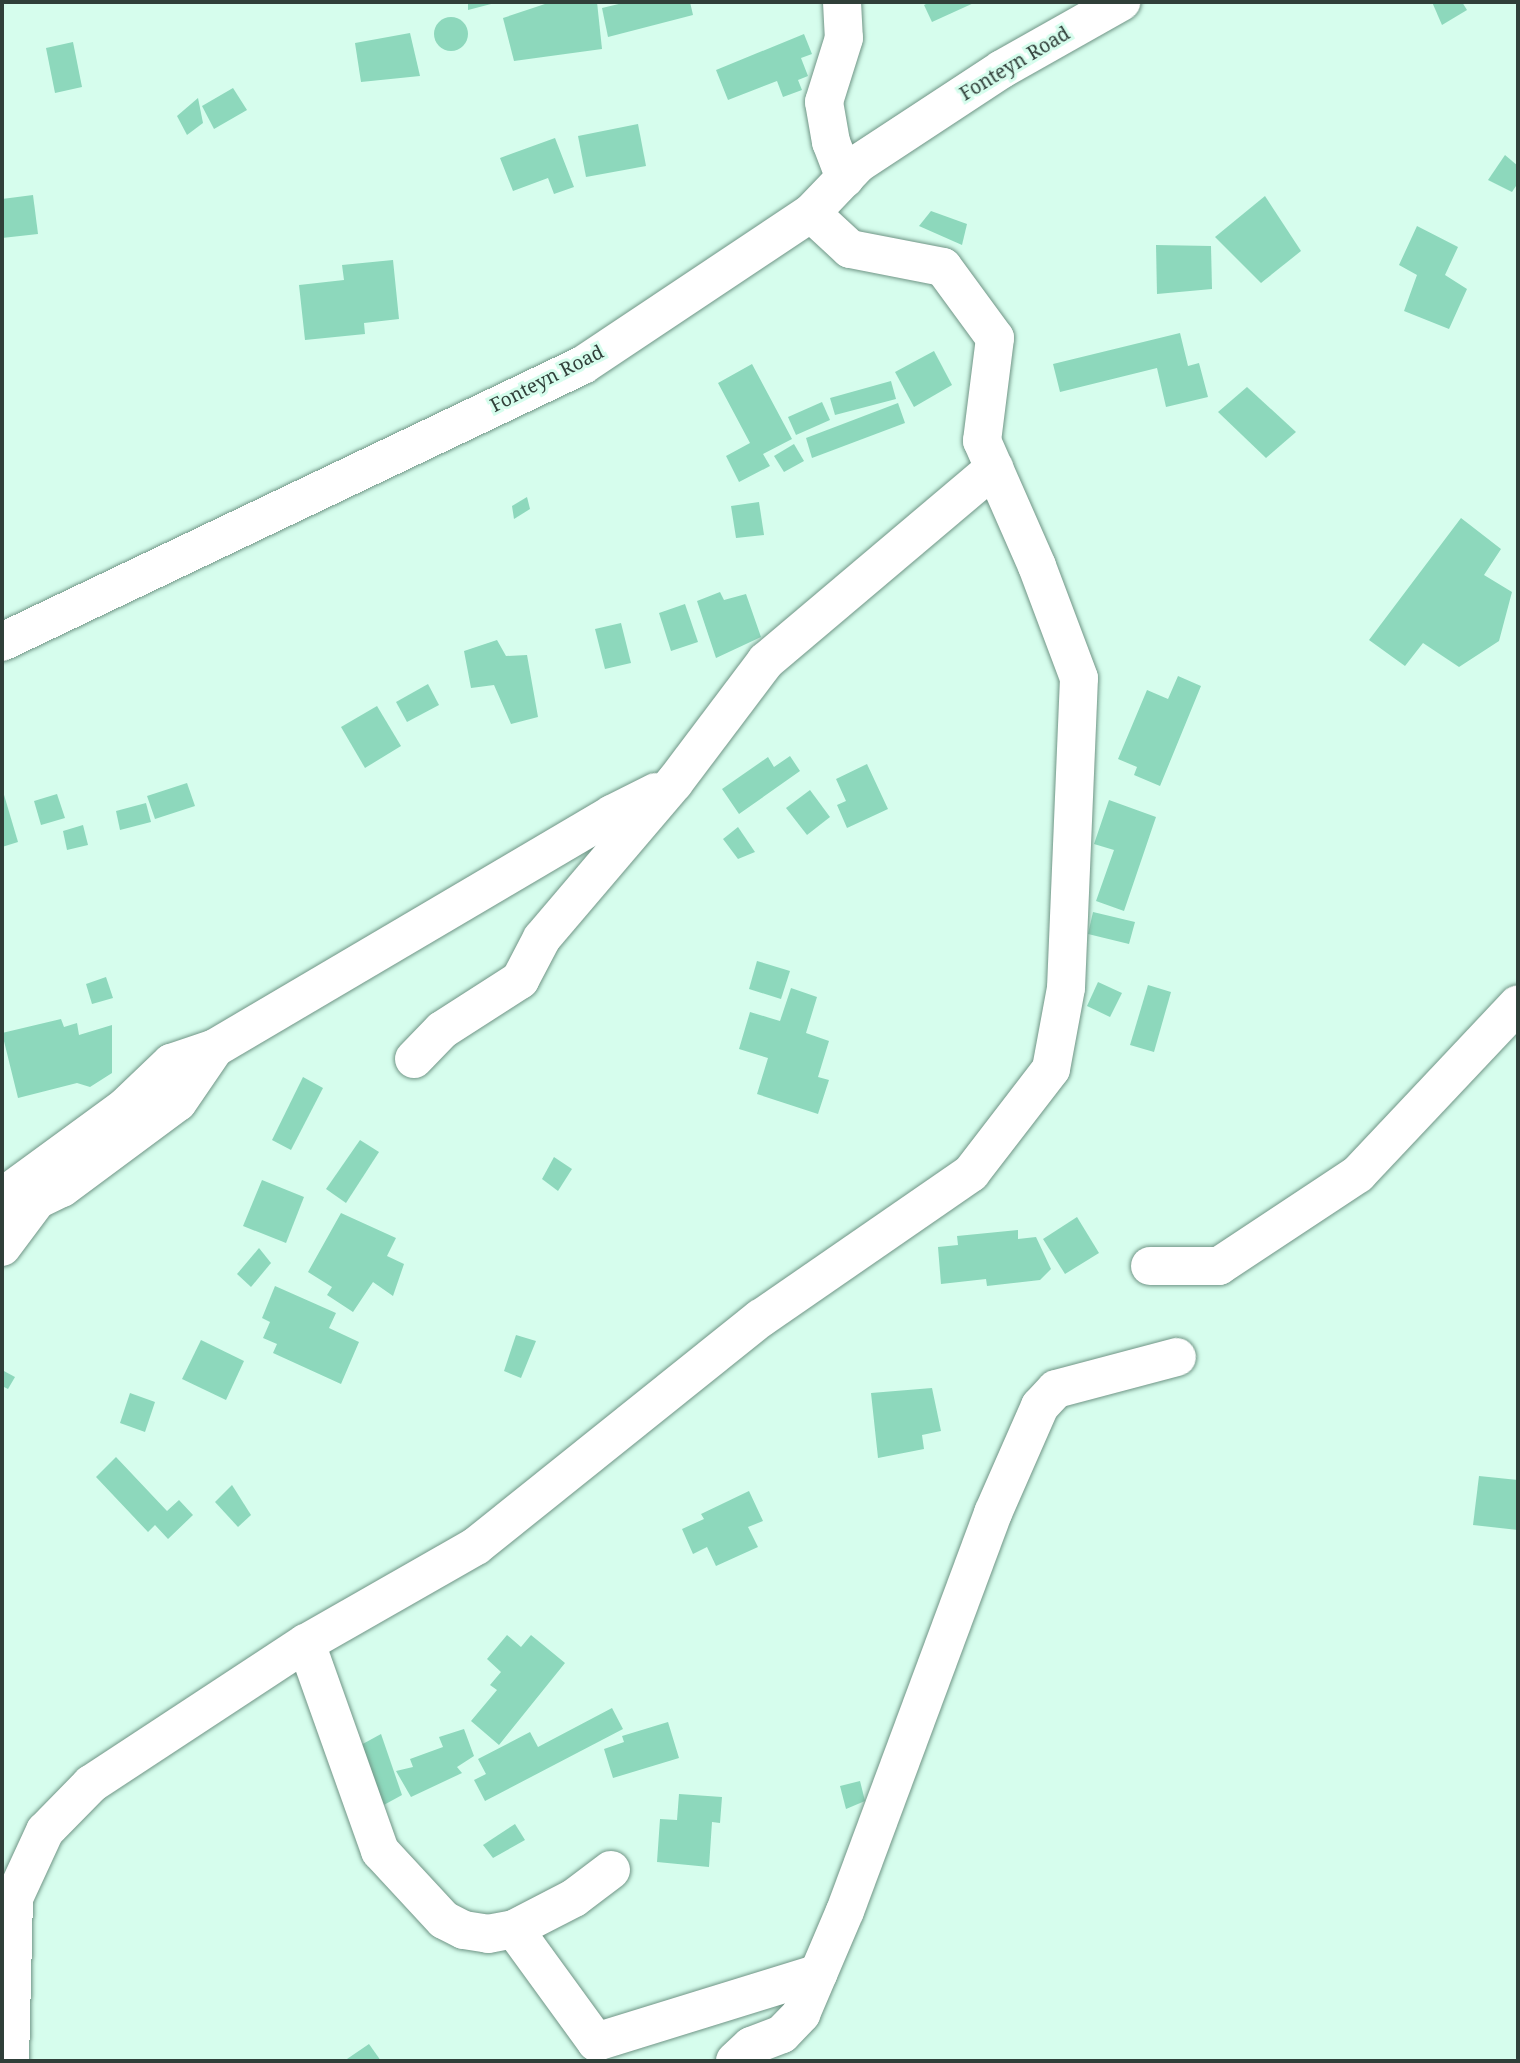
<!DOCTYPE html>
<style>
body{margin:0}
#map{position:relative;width:1520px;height:2063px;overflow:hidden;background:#d6fded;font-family:"Noto Serif",serif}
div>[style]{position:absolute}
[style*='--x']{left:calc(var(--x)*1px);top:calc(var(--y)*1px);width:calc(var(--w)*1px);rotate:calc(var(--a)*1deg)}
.building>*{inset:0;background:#8dd8bc}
.round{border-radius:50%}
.roads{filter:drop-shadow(0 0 2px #709586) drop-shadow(0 0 2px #709586)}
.minor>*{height:38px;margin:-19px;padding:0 19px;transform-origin:19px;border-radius:19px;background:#fff}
.tertiary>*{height:38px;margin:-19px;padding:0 19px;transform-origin:19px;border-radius:19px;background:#fff}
span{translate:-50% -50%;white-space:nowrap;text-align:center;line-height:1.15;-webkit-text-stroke:6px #d6fded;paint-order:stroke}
.street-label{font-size:19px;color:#303f39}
.frame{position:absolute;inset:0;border:4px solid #303f39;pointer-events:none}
</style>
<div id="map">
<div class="building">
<div style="clip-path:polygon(468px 2px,495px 2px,495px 3px,468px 10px)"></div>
<div style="clip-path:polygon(551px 2px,597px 2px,602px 49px,514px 61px,503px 18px)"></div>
<div style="clip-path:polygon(627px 2px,690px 2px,693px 15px,608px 37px,602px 8px)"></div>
<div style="clip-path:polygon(930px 2px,976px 2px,932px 22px,924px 5px)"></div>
<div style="clip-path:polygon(1432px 2px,1462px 2px,1467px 10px,1442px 25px)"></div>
<div class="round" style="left:434px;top:17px;width:34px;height:34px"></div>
<div style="clip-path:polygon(410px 33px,420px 76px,361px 82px,355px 43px)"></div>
<div style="clip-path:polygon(804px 34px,812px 54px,801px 58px,808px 76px,798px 80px,802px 90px,783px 97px,777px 81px,728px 100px,716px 70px)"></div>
<div style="clip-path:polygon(73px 42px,82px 87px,55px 93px,46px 48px)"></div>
<div style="clip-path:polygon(233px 88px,247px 110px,214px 129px,202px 106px)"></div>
<div style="clip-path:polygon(198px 98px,203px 123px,187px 135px,177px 116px)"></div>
<div style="clip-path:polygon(638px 124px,646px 166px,586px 177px,578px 136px)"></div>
<div style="clip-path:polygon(555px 138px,574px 187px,554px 194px,548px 178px,513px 191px,500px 158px)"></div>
<div style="clip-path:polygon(1505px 155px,1518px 166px,1518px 183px,1512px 192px,1488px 180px)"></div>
<div style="clip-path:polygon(33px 195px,38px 234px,2px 238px,2px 199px)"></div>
<div style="clip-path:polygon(1265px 196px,1301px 251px,1261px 283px,1215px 237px)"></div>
<div style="clip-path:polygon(931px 211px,967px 224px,962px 245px,919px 226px)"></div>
<div style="clip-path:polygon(1417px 226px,1458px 247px,1445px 275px,1467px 289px,1449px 329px,1404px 311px,1417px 275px,1399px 265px)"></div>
<div style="clip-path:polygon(1156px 245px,1211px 246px,1212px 289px,1157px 294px)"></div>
<div style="clip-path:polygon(393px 260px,399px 319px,364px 323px,365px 334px,305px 340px,299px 285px,344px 280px,342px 265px)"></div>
<div style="clip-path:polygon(1180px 333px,1188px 366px,1199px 363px,1208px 397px,1166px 407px,1157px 368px,1060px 392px,1053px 364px)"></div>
<div style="clip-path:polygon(934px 351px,952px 385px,914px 407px,895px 372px)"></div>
<div style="clip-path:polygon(752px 364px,792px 439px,763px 454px,770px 466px,739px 482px,726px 456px,750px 443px,718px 383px)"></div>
<div style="clip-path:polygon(891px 381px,896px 399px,835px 415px,830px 398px)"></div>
<div style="clip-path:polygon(1247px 387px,1296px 432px,1266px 458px,1218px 412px)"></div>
<div style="clip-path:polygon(822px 402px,830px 420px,796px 435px,788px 417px)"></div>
<div style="clip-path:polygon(898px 403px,905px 423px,812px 458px,806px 438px)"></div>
<div style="clip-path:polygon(794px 444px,804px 461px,784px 472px,774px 456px)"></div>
<div style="clip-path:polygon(527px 497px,530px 509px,514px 519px,512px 506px)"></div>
<div style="clip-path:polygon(759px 502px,764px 535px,736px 538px,731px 506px)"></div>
<div style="clip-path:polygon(1461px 518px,1501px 549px,1484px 575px,1512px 592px,1499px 641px,1459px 667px,1423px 643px,1405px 666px,1369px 640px)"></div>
<div style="clip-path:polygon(720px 592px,724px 600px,746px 594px,761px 637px,716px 658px,697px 601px)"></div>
<div style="clip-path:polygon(685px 604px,698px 642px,671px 651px,659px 613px)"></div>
<div style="clip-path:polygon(621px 623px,631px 663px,605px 669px,595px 629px)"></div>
<div style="clip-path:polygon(497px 640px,506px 656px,527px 655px,538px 717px,511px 724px,494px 685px,471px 688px,464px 651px)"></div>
<div style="clip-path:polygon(1178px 676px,1201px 686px,1160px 786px,1134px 775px,1137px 767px,1118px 759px,1147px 690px,1168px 699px)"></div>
<div style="clip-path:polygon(428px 684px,439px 705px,407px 722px,396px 702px)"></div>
<div style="clip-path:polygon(377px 706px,401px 746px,365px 768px,341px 727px)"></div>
<div style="clip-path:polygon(790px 756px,800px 771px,739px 814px,722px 789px,768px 757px,774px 767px)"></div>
<div style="clip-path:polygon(867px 764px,888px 809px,847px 828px,837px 805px,846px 801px,836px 779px)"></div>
<div style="clip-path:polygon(187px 783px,195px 806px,155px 819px,147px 796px)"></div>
<div style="clip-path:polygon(2px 788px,18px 842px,2px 847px)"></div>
<div style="clip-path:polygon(810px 790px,830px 817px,807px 835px,786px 808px)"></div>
<div style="clip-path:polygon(57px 794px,65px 818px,41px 825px,34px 801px)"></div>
<div style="clip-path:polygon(1109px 800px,1156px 817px,1124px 911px,1096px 901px,1114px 850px,1094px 844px)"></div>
<div style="clip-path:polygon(146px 803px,151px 822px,120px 830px,116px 811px)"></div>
<div style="clip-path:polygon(83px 825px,88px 845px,67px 850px,63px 831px)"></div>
<div style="clip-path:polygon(738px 827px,755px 852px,738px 859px,723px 839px)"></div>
<div style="clip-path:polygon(1093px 912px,1135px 922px,1129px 944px,1088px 934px)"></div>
<div style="clip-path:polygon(757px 961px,790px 971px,781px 999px,749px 989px)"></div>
<div style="clip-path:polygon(106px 977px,113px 998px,92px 1004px,86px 984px)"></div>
<div style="clip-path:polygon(1098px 982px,1122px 993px,1110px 1017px,1087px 1006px)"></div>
<div style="clip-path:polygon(1148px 985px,1171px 992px,1154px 1052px,1130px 1045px)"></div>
<div style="clip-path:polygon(791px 988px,817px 997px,806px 1033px,829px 1041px,818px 1077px,829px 1080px,818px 1114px,757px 1094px,768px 1058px,739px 1049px,750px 1012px,780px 1021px)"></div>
<div style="clip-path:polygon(61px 1019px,64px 1027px,77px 1023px,79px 1035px,112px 1025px,112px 1073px,90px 1087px,77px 1083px,18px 1098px,2px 1033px)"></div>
<div style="clip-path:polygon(303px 1077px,323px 1088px,291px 1150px,272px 1140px)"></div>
<div style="clip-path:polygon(360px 1140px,379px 1152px,346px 1203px,326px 1189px)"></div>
<div style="clip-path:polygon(554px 1157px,572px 1169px,558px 1191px,542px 1179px)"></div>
<div style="clip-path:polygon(262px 1180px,304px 1197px,286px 1243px,243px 1226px)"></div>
<div style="clip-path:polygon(341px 1213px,396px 1238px,387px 1256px,404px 1264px,393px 1296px,373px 1282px,353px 1312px,327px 1295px,332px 1287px,308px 1272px)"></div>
<div style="clip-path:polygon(1077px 1217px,1099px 1253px,1065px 1274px,1043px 1239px)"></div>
<div style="clip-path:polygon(1018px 1230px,1018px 1239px,1036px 1237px,1051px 1269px,1040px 1280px,987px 1286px,986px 1279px,941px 1284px,938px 1247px,958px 1245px,957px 1236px)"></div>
<div style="clip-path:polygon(259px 1248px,271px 1263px,251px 1287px,237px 1274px)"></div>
<div style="clip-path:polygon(275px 1286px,336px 1313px,329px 1328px,359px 1342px,341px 1384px,273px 1353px,277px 1344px,263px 1338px,270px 1322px,262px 1318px)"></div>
<div style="clip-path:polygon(516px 1335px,536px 1341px,521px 1378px,504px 1371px)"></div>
<div style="clip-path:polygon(201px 1340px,244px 1361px,226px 1400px,182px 1379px)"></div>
<div style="clip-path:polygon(2px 1370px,15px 1377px,8px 1389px,2px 1386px)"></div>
<div style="clip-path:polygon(932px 1388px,941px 1431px,922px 1435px,924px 1449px,878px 1458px,871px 1393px)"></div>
<div style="clip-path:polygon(130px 1393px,155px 1402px,145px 1432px,120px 1423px)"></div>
<div style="clip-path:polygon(116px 1457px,167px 1511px,179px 1500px,193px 1515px,168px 1539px,155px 1525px,148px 1532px,96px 1477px)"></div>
<div style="clip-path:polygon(1479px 1476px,1518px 1480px,1518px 1530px,1473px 1525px)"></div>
<div style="clip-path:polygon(232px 1485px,251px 1515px,238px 1527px,215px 1502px)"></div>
<div style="clip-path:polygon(749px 1491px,763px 1521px,748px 1527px,758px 1547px,716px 1566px,707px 1547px,693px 1554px,682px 1529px,704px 1519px,701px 1514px)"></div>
<div style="clip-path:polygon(507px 1635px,521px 1647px,531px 1635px,565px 1663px,499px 1745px,471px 1721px,497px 1690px,490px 1685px,501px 1672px,487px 1659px)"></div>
<div style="clip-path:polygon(612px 1708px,623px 1729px,485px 1801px,474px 1780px,486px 1774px,478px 1759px,530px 1732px,538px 1747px)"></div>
<div style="clip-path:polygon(668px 1722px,679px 1758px,613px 1778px,604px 1749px,624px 1742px,622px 1736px)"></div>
<div style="clip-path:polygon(464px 1729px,474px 1756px,457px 1767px,462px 1773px,411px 1797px,396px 1771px,413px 1767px,410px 1759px,443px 1747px,439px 1737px)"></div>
<div style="clip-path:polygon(381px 1734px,402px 1795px,382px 1806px,359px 1746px)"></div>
<div style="clip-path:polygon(860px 1781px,865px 1801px,846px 1809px,840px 1786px)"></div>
<div style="clip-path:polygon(679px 1794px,722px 1797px,720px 1823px,712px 1822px,709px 1867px,657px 1862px,660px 1819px,677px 1820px)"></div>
<div style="clip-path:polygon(515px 1824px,525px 1840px,493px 1858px,483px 1845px)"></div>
<div style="clip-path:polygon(369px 2044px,381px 2061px,344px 2061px)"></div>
</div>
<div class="roads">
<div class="minor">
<div style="--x:842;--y:2;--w:36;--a:87"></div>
<div style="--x:844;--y:38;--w:67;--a:107.4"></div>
<div style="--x:824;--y:102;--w:41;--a:80.1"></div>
<div style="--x:831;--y:142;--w:39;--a:69"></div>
<div style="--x:414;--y:1059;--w:40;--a:-46"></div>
<div style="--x:442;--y:1030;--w:93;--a:-32.7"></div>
<div style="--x:520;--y:980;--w:47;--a:-62.4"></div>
<div style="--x:542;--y:938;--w:204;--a:-49.6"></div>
<div style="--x:674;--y:783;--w:153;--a:-53"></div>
<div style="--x:766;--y:661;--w:299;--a:-40.2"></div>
<div style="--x:2;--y:1197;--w:152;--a:-36.2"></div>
<div style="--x:125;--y:1107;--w:64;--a:-43.7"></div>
<div style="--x:171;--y:1063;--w:46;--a:-18.8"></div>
<div style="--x:2;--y:1247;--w:59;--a:-53.3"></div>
<div style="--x:37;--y:1200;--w:28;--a:-26"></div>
<div style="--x:62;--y:1188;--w:144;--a:-36.6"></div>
<div style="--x:178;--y:1102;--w:65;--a:-55.6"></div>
<div style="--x:215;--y:1048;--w:461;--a:-30.5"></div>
<div style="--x:612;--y:814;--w:49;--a:-26.6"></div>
<div style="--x:1150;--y:1266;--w:69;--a:0"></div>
<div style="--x:1219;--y:1266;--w:167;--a:-33.5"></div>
<div style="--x:1358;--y:1174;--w:233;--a:-46.7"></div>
<div style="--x:306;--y:1643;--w:221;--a:70.4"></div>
<div style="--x:380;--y:1851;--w:94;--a:47.2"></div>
<div style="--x:444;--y:1920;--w:22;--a:27"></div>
<div style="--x:464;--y:1930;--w:24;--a:9"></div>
<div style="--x:488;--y:1934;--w:26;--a:-11"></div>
<div style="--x:611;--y:1870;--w:46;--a:142.9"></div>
<div style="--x:574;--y:1898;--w:68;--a:152.7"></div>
<div style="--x:514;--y:1929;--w:140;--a:54"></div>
<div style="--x:596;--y:2042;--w:233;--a:-17.2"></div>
<div style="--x:2;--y:1912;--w:18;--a:-49"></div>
<div style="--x:14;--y:1898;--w:74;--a:-65.2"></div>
<div style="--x:45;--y:1831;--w:66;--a:-45.6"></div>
<div style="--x:91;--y:1784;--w:257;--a:-33.3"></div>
<div style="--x:306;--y:1643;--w:196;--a:-29.7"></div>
<div style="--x:476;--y:1546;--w:365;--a:-38.7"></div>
<div style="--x:761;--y:1318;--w:255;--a:-34.6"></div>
<div style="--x:971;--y:1173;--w:131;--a:-52.4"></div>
<div style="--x:1051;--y:1069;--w:82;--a:-79.5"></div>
<div style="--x:1066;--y:988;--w:310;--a:-87.6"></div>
<div style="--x:1079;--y:678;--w:120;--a:-110.6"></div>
<div style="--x:1037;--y:566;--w:137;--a:-113.7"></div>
<div style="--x:982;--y:441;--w:104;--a:-82.8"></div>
<div style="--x:995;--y:338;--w:88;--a:-126.2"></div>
<div style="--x:943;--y:267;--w:95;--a:-169"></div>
<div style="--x:850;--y:249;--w:53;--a:-137.3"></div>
<div style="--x:10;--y:2061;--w:163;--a:-88.6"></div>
<div style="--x:735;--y:2061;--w:22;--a:-43"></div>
<div style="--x:751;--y:2046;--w:33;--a:-21"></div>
<div style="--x:782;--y:2034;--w:28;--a:-46"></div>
<div style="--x:801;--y:2014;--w:112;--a:-66.9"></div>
<div style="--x:845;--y:1911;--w:425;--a:-69.6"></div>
<div style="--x:993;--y:1513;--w:117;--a:-66.3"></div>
<div style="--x:1040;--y:1406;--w:23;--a:-47"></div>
<div style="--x:1056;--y:1389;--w:125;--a:-14.8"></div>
</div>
<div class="tertiary">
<div style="--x:2;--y:642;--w:644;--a:-25.49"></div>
<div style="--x:583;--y:365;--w:274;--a:-33.7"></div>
<div style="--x:811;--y:213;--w:69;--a:-46.2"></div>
<div style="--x:859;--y:163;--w:171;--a:-33.3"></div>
<div style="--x:1002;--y:69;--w:137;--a:-29.4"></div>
</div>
</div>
<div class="street-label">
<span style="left:1015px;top:64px;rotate:-31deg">Fonteyn Road</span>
<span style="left:547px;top:379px;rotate:-27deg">Fonteyn Road</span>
</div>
<div class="frame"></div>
</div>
